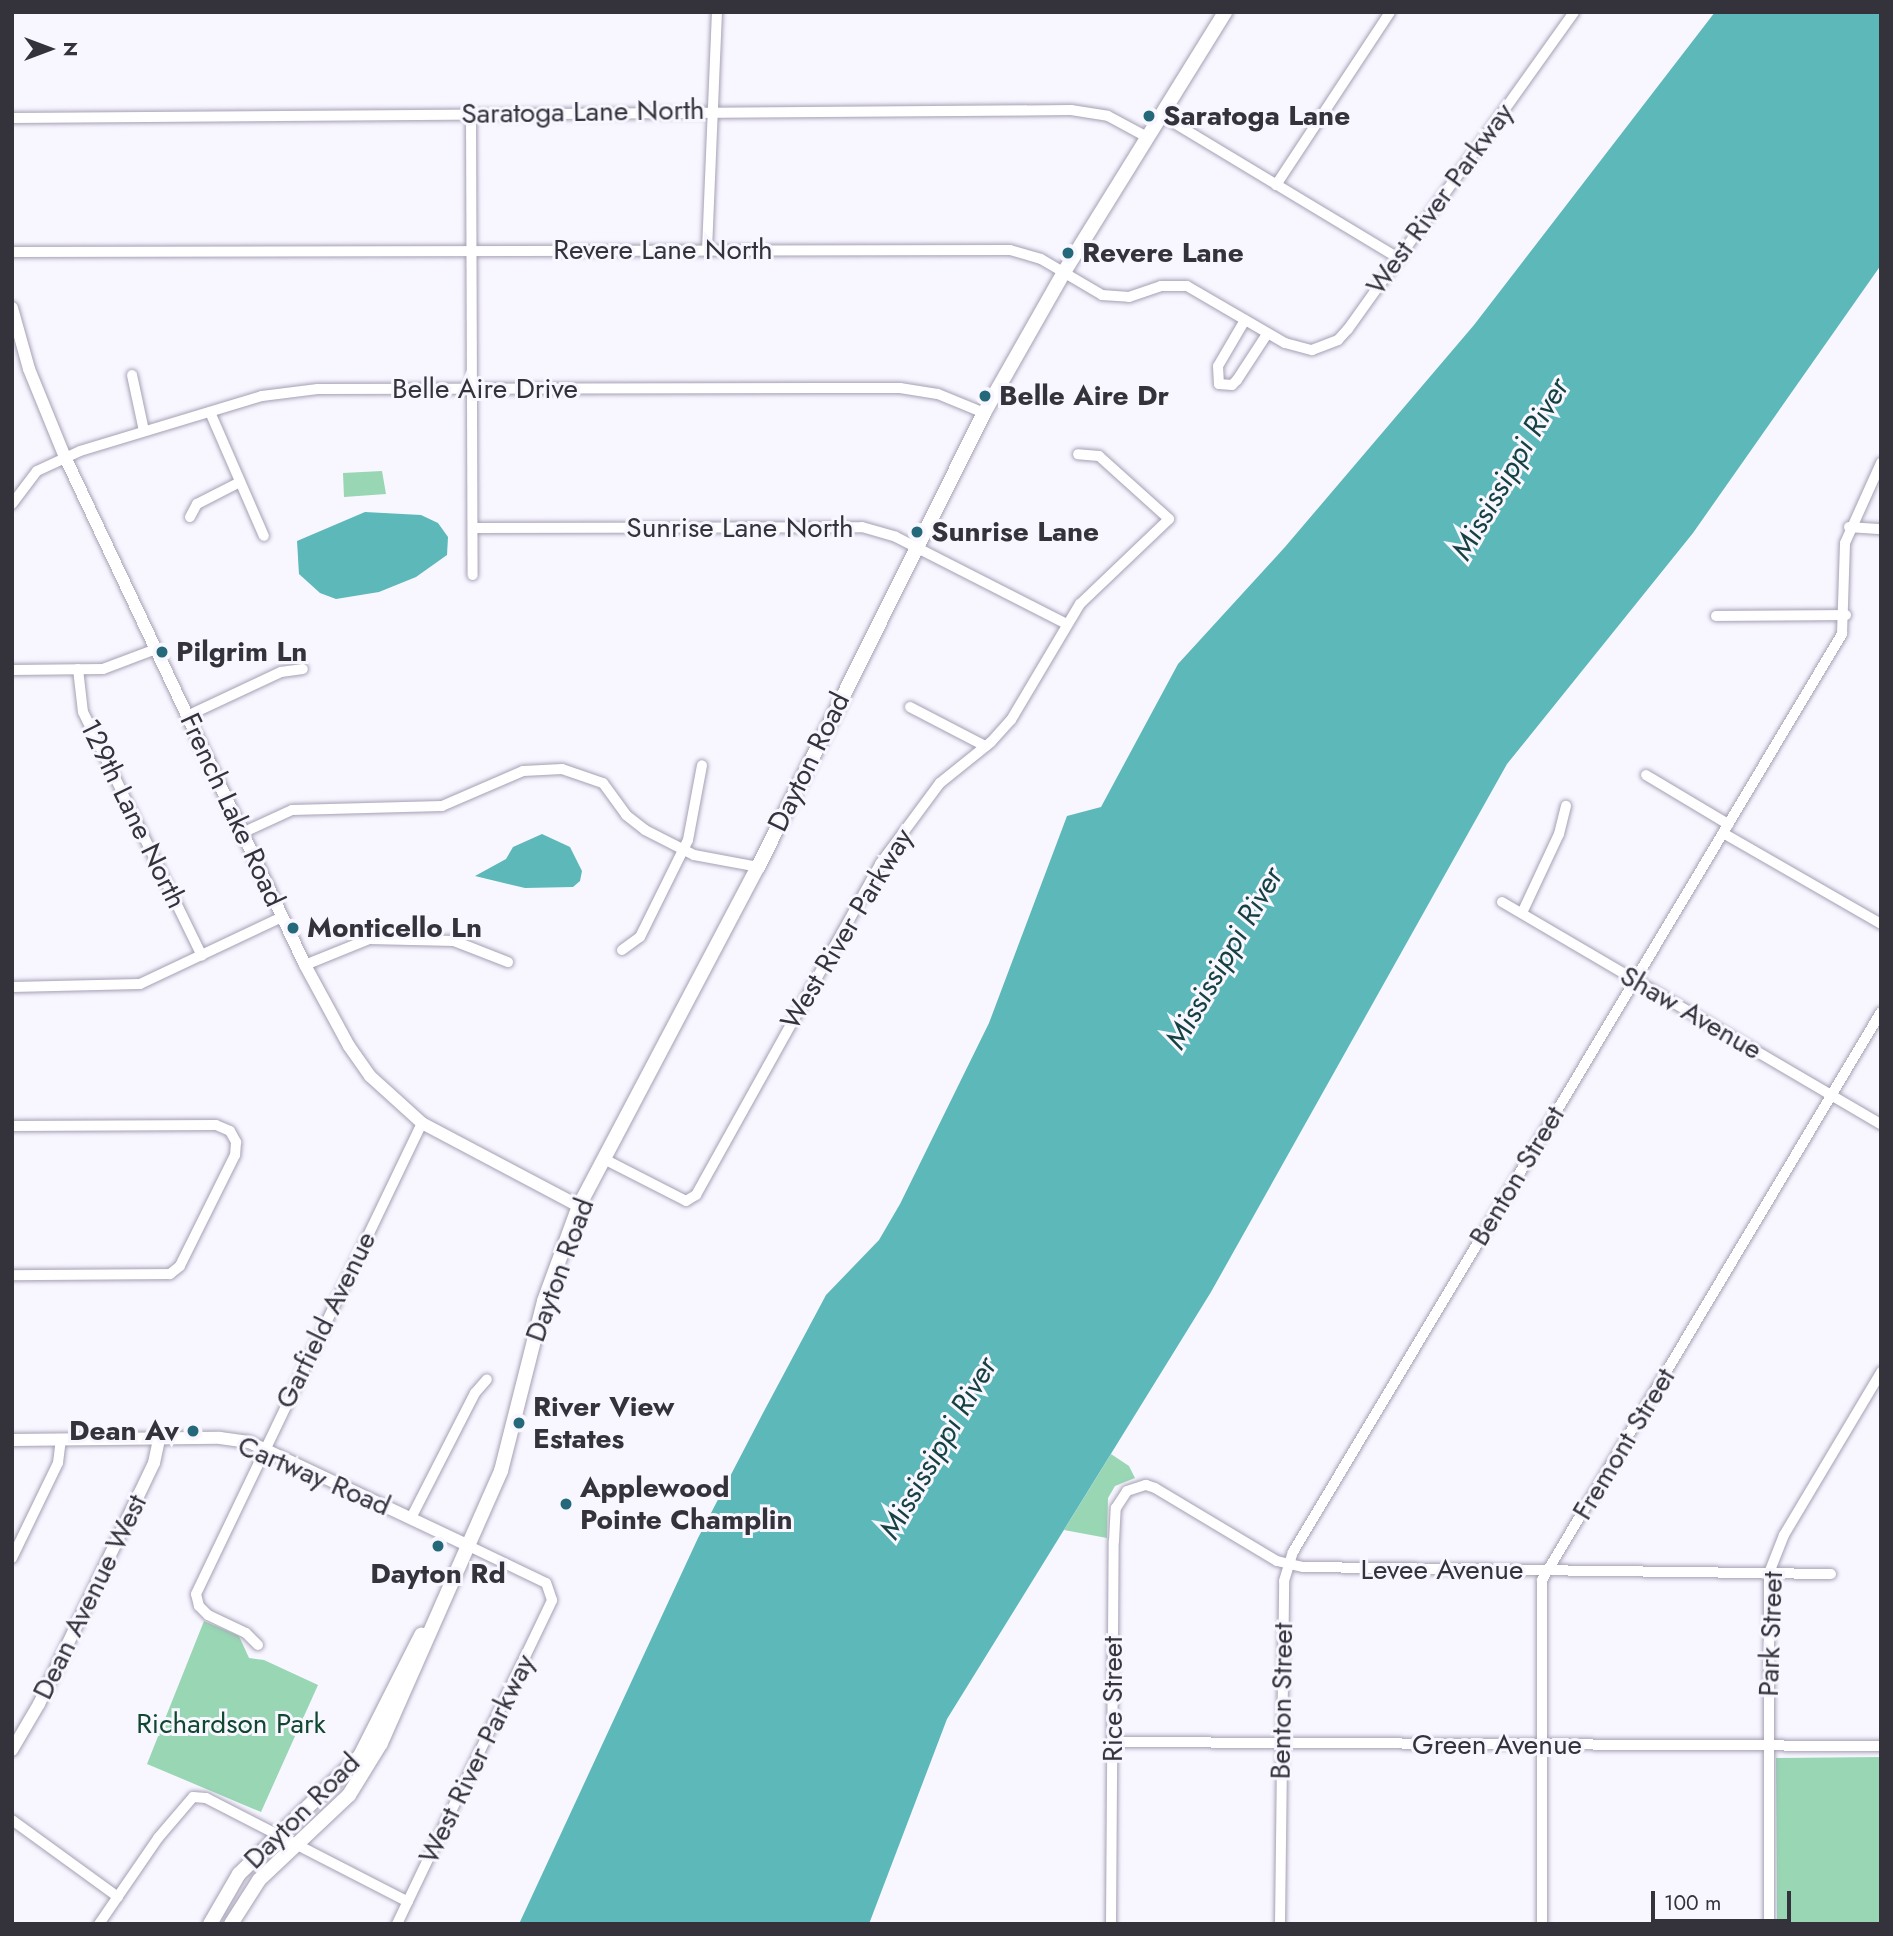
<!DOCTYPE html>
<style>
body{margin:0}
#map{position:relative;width:1893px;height:1936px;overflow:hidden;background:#f8f6ff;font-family:Jost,sans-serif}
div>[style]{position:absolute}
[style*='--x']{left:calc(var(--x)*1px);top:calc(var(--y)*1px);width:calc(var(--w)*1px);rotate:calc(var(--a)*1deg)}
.green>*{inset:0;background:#98d6b4}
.water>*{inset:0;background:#5db8ba}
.roads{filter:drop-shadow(0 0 2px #a5a0b4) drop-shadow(0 0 2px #a5a0b4)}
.minor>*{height:10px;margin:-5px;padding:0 5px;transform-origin:5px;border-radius:5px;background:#fff}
.tertiary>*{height:12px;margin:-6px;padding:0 6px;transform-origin:6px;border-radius:6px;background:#fff}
.secondary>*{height:14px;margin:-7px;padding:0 7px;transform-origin:7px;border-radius:7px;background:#fff}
.dots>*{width:19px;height:19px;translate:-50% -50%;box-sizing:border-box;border:4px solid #f8f6ff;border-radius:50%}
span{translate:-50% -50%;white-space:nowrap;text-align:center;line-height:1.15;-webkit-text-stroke:6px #f8f6ff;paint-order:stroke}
.street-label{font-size:28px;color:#34323b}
.poi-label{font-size:28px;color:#34323b;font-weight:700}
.left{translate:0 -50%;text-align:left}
.right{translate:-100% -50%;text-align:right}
.park-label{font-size:28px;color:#10472f}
.water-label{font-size:30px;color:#164142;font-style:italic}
.frame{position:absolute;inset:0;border:14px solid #34323b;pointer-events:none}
.north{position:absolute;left:14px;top:14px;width:70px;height:70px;-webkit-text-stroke:5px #f8f6ff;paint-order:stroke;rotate:90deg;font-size:19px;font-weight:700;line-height:28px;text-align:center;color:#34323b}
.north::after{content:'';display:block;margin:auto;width:24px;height:32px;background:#34323b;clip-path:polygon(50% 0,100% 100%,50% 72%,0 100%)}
.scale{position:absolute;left:1651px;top:1891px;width:140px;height:32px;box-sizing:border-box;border:4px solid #34323b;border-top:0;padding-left:9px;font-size:21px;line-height:24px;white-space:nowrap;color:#34323b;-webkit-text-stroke:5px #f8f6ff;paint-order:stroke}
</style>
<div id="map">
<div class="green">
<div style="clip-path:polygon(382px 471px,386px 494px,344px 497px,343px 473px)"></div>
<div style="clip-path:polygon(1111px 1454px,1129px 1466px,1135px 1478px,1115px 1486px,1108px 1498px,1107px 1538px,1064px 1530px)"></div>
<div style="clip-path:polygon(204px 1621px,239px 1636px,249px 1658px,264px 1660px,318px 1685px,261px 1812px,147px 1764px)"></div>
<div style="clip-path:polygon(1881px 1757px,1881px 1924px,1777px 1924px,1776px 1758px)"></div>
</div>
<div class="water">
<div style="clip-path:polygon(1715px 12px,1881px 12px,1881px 265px,1693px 533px,1507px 764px,1211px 1292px,947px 1719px,869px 1924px,519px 1924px,698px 1538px,763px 1413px,826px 1295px,879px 1240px,900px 1204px,989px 1023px,1067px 816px,1101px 807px,1178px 664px,1285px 547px,1474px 325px)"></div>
<div style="clip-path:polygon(365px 512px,421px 515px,438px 523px,448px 537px,447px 555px,416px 577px,379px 592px,336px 599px,320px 593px,299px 574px,297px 541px)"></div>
<div style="clip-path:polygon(542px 834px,570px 847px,582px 871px,580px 881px,573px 887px,525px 888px,475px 876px,506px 859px,513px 847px)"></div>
</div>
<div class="roads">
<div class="minor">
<div style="--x:471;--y:113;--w:462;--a:89.8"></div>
<div style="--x:1161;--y:115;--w:277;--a:31.1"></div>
<div style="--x:12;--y:118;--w:1059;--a:-0.43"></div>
<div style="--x:1071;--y:110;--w:37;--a:9"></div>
<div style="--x:1108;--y:116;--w:44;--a:28.3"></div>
<div style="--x:1276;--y:185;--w:207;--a:-56.6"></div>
<div style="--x:707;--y:250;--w:238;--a:-87.6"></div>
<div style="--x:12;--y:252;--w:998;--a:-0.11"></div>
<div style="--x:1010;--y:250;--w:32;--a:16"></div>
<div style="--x:1041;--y:259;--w:71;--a:30.5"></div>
<div style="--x:1102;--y:295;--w:27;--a:4"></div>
<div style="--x:1129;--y:297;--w:34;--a:-19"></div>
<div style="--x:1161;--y:286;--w:26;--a:0"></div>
<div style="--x:1187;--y:286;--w:113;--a:30.2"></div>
<div style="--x:1285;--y:343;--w:28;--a:15"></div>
<div style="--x:1312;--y:350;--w:28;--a:-21"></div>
<div style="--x:1338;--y:340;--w:15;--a:-48"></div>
<div style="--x:1348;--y:329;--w:389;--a:-54.5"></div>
<div style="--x:1245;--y:320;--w:53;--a:120.4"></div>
<div style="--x:1218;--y:366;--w:18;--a:87"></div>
<div style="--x:1219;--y:384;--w:13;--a:4"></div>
<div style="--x:1232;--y:385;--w:7;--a:-45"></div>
<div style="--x:1237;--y:380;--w:55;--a:-56.9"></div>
<div style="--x:132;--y:375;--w:57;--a:77.9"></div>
<div style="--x:210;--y:412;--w:135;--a:66.5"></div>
<div style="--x:12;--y:504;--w:41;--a:-52.9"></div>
<div style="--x:37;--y:471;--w:47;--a:-24.9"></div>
<div style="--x:80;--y:451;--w:190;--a:-16.8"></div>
<div style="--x:262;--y:396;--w:56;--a:-7.1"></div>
<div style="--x:318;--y:389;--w:582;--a:-0.1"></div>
<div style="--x:900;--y:388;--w:38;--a:9"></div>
<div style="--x:938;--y:394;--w:50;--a:22.4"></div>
<div style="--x:190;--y:517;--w:15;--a:-62"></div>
<div style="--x:197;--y:504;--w:48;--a:-27.1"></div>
<div style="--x:1849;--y:527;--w:32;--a:4"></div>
<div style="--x:474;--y:528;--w:388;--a:-0.1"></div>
<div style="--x:862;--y:527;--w:35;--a:16"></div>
<div style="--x:896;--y:537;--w:192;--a:27"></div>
<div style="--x:1716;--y:616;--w:130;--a:-0.4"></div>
<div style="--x:78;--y:669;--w:43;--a:83.4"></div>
<div style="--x:83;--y:712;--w:271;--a:64"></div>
<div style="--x:12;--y:670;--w:91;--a:-0.6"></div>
<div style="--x:103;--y:669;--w:57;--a:-20.7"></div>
<div style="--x:910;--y:707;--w:85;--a:27.5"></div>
<div style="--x:187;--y:716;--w:104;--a:-25.1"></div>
<div style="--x:281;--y:672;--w:22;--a:-8"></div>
<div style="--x:1646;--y:775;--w:96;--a:30.9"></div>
<div style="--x:242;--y:833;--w:55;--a:-24.7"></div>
<div style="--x:292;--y:810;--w:150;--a:-1.5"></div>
<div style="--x:442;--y:806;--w:88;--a:-23.4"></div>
<div style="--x:523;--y:771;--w:39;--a:-3"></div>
<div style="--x:562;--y:769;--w:43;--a:18.9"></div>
<div style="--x:603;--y:783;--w:39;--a:54"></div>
<div style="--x:626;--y:815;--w:24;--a:38"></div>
<div style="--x:645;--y:830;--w:55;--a:27"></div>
<div style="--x:694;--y:855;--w:65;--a:10.6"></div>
<div style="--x:1723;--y:833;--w:182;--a:29.9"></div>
<div style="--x:1502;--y:902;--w:439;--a:30.4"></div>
<div style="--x:1522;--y:913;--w:87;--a:-64.9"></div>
<div style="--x:1559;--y:834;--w:29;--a:-76"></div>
<div style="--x:622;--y:950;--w:22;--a:-36"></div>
<div style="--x:640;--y:937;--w:108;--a:-63.7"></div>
<div style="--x:688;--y:840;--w:76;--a:-79.4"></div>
<div style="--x:305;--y:965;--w:69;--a:-22.1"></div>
<div style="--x:369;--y:939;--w:85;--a:1.3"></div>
<div style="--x:454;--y:941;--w:58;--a:21.3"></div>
<div style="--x:12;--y:987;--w:128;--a:-1.3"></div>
<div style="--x:140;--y:984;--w:157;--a:-25.3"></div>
<div style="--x:12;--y:1126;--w:204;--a:-0.3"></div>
<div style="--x:216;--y:1125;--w:15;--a:23"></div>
<div style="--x:230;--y:1131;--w:13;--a:61"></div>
<div style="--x:236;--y:1142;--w:13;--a:94"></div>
<div style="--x:235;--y:1155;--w:124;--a:116.4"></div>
<div style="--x:180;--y:1266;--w:13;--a:141"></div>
<div style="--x:170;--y:1274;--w:158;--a:179.6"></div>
<div style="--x:604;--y:1159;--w:92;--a:27.1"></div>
<div style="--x:686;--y:1201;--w:12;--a:-31"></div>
<div style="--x:696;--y:1195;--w:379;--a:-60.9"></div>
<div style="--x:880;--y:864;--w:101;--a:-53.5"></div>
<div style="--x:940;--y:783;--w:65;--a:-38.8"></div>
<div style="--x:991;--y:742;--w:30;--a:-48"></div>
<div style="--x:1011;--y:720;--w:135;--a:-59.3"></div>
<div style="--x:1080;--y:604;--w:123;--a:-43.7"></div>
<div style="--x:1169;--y:519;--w:94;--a:-138"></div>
<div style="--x:1099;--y:456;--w:21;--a:-175"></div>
<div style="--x:411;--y:1518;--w:140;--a:-62.9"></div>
<div style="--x:475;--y:1393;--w:18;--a:-49"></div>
<div style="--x:12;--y:1558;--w:106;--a:-64.2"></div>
<div style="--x:58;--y:1463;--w:24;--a:-83"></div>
<div style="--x:258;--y:1645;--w:17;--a:-135"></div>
<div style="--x:246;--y:1633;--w:42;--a:-154.7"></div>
<div style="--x:208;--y:1615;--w:13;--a:-135"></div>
<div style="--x:199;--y:1606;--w:12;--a:-104"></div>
<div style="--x:196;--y:1594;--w:522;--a:-64.37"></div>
<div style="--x:1114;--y:1742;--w:767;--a:0.3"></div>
<div style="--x:12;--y:1820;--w:131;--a:36"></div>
<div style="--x:99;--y:1924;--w:104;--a:-55.5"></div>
<div style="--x:158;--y:1838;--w:54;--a:-49.5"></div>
<div style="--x:193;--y:1797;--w:13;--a:4"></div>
<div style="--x:206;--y:1798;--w:227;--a:27.2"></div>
<div style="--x:397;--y:1924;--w:359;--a:-64.4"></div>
<div style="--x:552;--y:1600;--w:18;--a:-109"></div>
<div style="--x:546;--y:1583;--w:85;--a:-154.3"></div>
<div style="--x:1111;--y:1924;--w:383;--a:-89.6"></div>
<div style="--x:1114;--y:1541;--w:33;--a:-87"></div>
<div style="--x:1116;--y:1508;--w:20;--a:-57"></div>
<div style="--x:1127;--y:1491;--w:20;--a:-18"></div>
<div style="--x:1146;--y:1485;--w:9;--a:18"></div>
<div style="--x:1155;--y:1488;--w:142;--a:30.9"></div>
<div style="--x:1277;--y:1561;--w:27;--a:13"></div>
<div style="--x:1303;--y:1567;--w:528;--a:0.76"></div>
<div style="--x:1280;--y:1924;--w:343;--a:-89.3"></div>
<div style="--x:1284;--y:1581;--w:30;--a:-73"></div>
<div style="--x:1293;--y:1552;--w:1070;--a:-59.12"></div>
<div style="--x:1842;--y:634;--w:91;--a:-88.1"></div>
<div style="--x:1845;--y:543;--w:88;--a:-65.8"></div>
<div style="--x:1542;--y:1924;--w:344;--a:-90"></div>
<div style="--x:1542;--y:1580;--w:661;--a:-59.17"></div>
<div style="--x:1769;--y:1924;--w:351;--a:-90"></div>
<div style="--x:1769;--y:1573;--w:41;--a:-68.5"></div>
<div style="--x:1784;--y:1535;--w:190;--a:-59.2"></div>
</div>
<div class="tertiary">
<div style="--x:12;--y:308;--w:63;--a:74.4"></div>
<div style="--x:29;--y:369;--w:95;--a:67.8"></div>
<div style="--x:65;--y:457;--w:562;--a:64.71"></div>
<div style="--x:305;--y:965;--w:92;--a:61.5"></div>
<div style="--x:349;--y:1046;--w:37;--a:55"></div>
<div style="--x:370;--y:1076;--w:70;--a:42.1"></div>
<div style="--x:422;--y:1123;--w:178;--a:27.9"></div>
<div style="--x:12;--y:1440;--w:208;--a:-0.6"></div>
<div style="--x:220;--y:1438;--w:29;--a:8"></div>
<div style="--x:249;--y:1442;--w:243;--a:25.3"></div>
<div style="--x:12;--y:1750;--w:53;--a:-59.6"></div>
<div style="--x:39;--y:1704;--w:267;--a:-64.5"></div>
<div style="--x:154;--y:1463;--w:25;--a:-78"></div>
</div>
<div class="secondary">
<div style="--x:210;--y:1924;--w:58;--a:-59.9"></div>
<div style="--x:239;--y:1874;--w:169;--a:-44.3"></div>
<div style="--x:360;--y:1756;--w:136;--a:-63.2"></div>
<div style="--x:231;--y:1924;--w:52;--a:-57.5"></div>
<div style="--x:259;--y:1880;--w:124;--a:-43.4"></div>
<div style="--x:349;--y:1795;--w:61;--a:-58.4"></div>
<div style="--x:381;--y:1743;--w:297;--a:-66.2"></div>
<div style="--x:501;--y:1471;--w:175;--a:-75.8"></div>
<div style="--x:544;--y:1301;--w:101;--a:-69.8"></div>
<div style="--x:579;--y:1206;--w:383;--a:-62.2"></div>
<div style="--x:758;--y:867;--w:507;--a:-63.54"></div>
<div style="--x:984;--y:413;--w:162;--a:-60.4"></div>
<div style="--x:1064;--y:272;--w:306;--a:-58.2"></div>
</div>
</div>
<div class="dots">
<div style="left:1149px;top:116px;background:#246979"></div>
<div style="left:1068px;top:253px;background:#246979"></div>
<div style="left:985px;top:396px;background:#246979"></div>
<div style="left:917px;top:532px;background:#246979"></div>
<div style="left:162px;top:652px;background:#246979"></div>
<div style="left:293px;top:928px;background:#246979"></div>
<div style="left:519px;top:1423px;background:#246979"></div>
<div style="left:193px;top:1431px;background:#246979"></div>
<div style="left:566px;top:1504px;background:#246979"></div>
<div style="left:438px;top:1546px;background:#246979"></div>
</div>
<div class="street-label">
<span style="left:583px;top:112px;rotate:-1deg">Saratoga Lane North</span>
<span style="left:1440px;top:199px;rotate:-54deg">West River Parkway</span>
<span style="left:663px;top:250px">Revere Lane North</span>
<span style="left:485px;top:389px">Belle Aire Drive</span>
<span style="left:740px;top:528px">Sunrise Lane North</span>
<span style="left:809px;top:762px;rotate:-64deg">Dayton Road</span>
<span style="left:232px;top:810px;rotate:65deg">French Lake Road</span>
<span style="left:133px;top:814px;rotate:64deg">129th Lane North</span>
<span style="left:847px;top:929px;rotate:-59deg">West River Parkway</span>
<span style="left:1691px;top:1013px;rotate:30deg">Shaw Avenue</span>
<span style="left:1517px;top:1176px;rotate:-59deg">Benton Street</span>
<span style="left:560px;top:1270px;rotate:-70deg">Dayton Road</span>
<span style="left:326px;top:1320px;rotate:-64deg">Garfield Avenue</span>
<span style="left:1624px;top:1444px;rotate:-59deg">Fremont Street</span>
<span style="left:314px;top:1476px;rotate:23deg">Cartway Road</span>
<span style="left:1442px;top:1570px">Levee Avenue</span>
<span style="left:90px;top:1597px;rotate:-64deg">Dean Avenue West</span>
<span style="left:1771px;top:1634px;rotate:-88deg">Park Street</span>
<span style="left:1113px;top:1699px;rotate:-90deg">Rice Street</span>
<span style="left:1282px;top:1701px;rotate:-89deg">Benton Street</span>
<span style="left:1497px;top:1745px">Green Avenue</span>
<span style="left:477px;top:1759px;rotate:-64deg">West River Parkway</span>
<span style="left:302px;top:1811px;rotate:-45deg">Dayton Road</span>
</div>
<div class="poi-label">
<span class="left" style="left:1163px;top:116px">Saratoga Lane</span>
<span class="left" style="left:1082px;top:253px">Revere Lane</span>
<span class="left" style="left:999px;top:396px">Belle Aire Dr</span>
<span class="left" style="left:931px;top:532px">Sunrise Lane</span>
<span class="left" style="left:176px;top:652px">Pilgrim Ln</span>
<span class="left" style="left:307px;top:928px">Monticello Ln</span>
<span class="left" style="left:533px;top:1423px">River View<br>Estates</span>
<span class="right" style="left:179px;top:1431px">Dean Av</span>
<span class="left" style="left:580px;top:1504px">Applewood<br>Pointe Champlin</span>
<span style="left:438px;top:1574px">Dayton Rd</span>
</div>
<div class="park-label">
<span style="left:231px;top:1724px">Richardson Park</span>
</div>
<div class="water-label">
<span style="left:1510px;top:469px;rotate:-60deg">Mississippi River</span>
<span style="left:1224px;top:958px;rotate:-60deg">Mississippi River</span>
<span style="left:938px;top:1448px;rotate:-60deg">Mississippi River</span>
</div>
<div class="frame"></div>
<div class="north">N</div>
<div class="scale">100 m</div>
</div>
